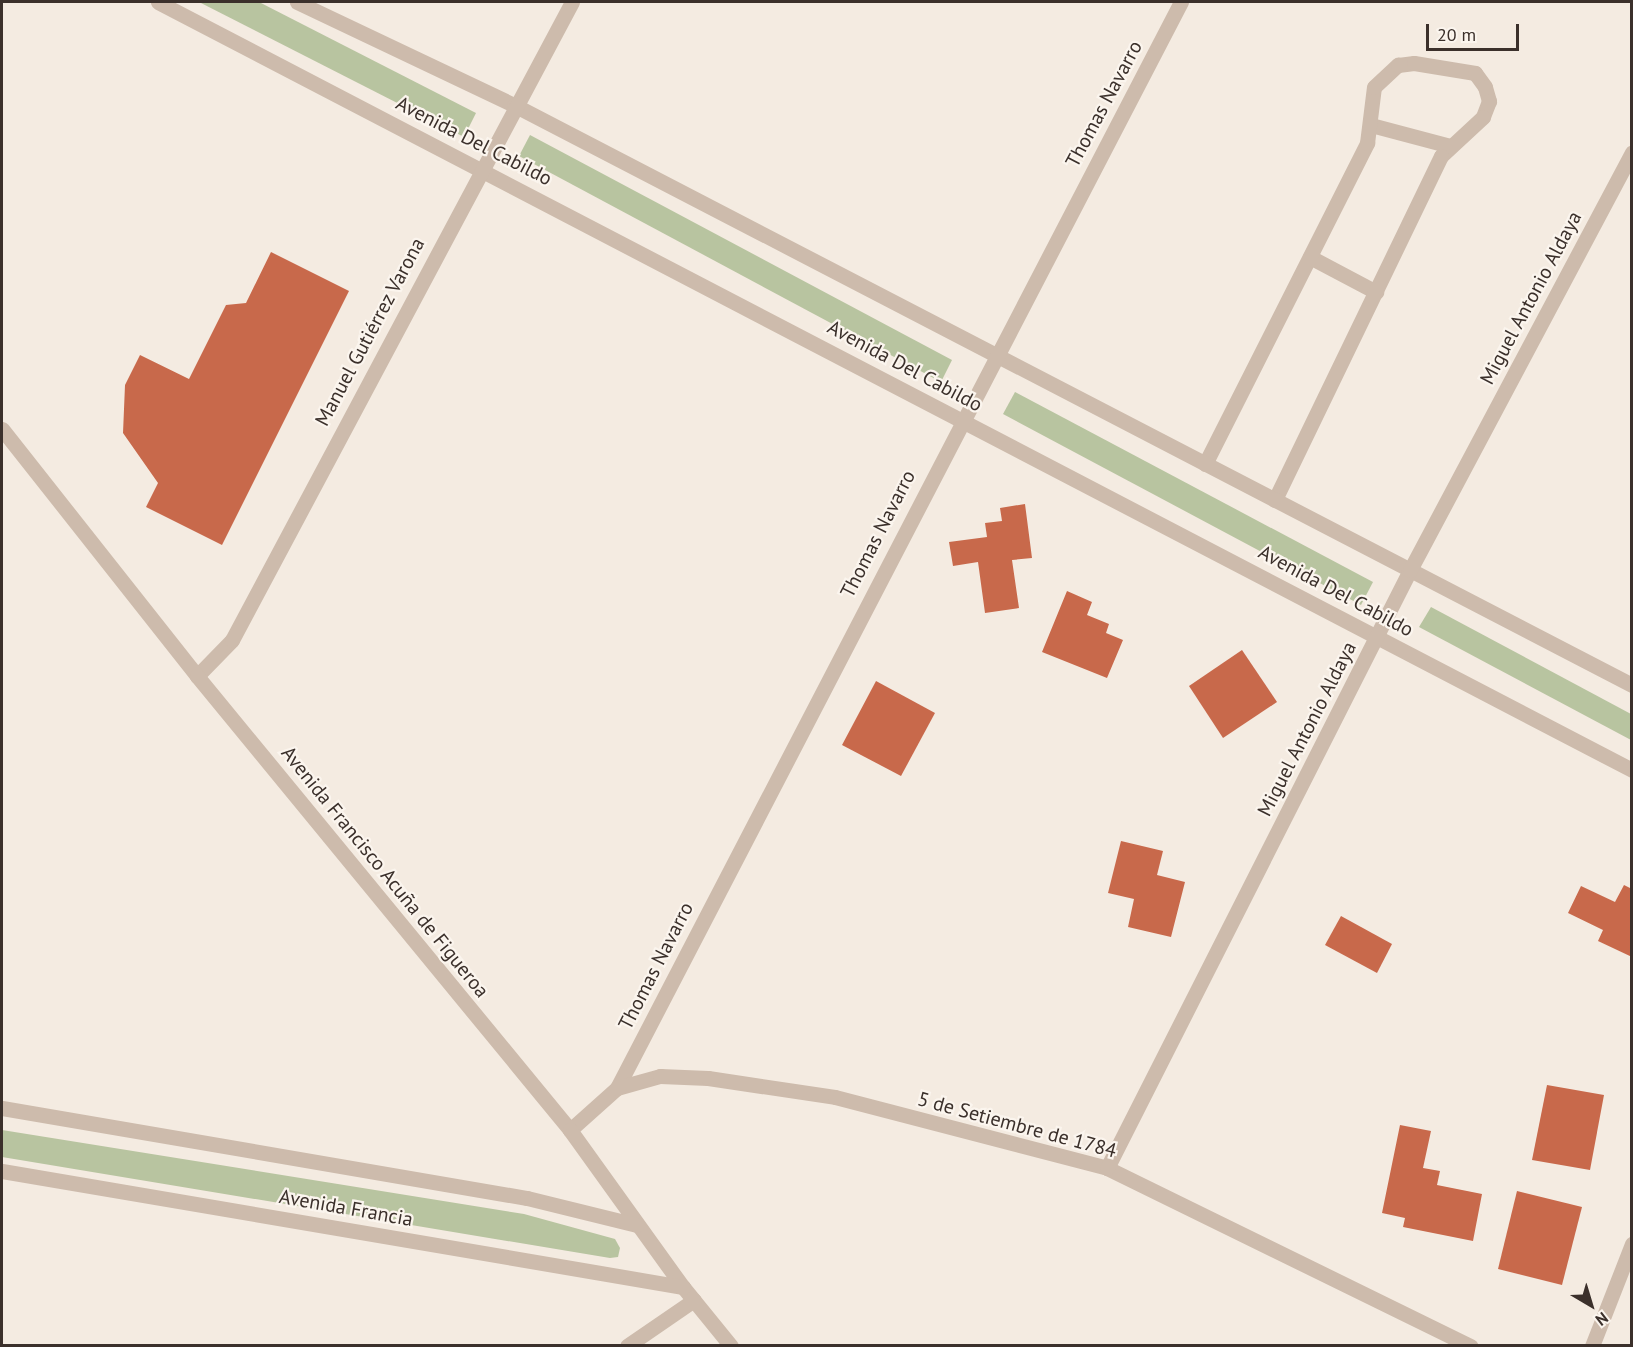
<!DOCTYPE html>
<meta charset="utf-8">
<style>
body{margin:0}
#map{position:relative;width:1633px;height:1347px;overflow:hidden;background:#f4ebe1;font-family:"PT Sans",sans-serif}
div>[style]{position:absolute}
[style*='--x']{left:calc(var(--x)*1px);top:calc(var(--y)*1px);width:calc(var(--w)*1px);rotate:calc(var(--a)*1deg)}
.green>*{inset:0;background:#b8c4a0}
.building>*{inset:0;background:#c8694b}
.service>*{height:15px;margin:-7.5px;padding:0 7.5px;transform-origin:7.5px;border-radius:7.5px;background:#cdbbac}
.minor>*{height:15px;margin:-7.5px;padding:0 7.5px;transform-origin:7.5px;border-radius:7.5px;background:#cdbbac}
.tertiary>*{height:15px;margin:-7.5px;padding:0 7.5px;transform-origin:7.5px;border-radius:7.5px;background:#cdbbac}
span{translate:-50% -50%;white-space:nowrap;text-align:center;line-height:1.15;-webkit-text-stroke:4.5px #fbf5ee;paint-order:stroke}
.street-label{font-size:20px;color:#3b302b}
.frame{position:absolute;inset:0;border:3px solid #3b302b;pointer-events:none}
.north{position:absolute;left:1561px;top:1275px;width:60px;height:60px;-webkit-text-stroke:4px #fbf5ee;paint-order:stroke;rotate:142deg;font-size:16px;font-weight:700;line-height:24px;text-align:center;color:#3b302b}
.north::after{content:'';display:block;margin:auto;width:21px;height:27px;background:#3b302b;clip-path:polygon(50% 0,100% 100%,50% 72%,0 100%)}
.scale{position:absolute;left:1426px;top:24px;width:93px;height:27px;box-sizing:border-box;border:3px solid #3b302b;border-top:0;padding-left:8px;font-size:18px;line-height:21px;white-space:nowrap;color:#3b302b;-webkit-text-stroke:4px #fbf5ee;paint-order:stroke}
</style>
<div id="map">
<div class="green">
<div style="clip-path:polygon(199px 2px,259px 2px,476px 113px,464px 137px)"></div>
<div style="clip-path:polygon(530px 135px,952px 360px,941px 382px,519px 156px)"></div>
<div style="clip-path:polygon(1015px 392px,1373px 582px,1361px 605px,1003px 414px)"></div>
<div style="clip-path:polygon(1431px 607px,1631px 714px,1631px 740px,1419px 627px)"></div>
<div style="clip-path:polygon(2px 1130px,524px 1214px,615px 1239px,620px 1248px,618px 1257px,610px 1258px,2px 1157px)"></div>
</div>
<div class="building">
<div style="clip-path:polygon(271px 252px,349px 291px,222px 545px,146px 507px,158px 483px,123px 433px,125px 385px,140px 355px,189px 379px,226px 305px,246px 303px)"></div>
<div style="clip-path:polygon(1025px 504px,1032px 558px,1012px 560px,1019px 608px,985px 613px,978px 562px,953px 566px,949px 542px,987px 537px,985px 523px,1002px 521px,1000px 508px)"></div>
<div style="clip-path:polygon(1067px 591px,1092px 602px,1087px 615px,1109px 624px,1106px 633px,1123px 640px,1107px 678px,1042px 652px)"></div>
<div style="clip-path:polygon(1242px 650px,1277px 702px,1223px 738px,1189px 686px)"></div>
<div style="clip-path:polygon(876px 681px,935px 713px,901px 776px,842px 745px)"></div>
<div style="clip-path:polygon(1121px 841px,1163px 851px,1157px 875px,1185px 882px,1171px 937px,1128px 927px,1134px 899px,1108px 893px)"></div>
<div style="clip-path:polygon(1624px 885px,1632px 889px,1632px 957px,1598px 941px,1603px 930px,1568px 913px,1581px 886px,1615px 902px)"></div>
<div style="clip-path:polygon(1341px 916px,1392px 944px,1377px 973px,1325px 945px)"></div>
<div style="clip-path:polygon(1547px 1085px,1604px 1095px,1590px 1170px,1532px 1160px)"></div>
<div style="clip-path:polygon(1400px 1125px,1431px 1131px,1423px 1168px,1440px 1171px,1437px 1185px,1482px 1194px,1473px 1241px,1403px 1227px,1405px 1218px,1382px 1213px)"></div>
<div style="clip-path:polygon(1517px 1191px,1582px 1207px,1562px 1285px,1498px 1269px)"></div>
</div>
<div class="service">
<div style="--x:1371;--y:125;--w:82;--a:14.9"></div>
<div style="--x:1310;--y:257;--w:75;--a:27.9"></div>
<div style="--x:1205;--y:464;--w:360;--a:-63.2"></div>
<div style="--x:1367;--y:143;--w:56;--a:-82.9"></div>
<div style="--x:1374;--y:87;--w:33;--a:-43"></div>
<div style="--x:1398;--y:65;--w:16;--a:-7"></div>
<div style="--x:1414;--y:63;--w:62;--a:9.3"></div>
<div style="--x:1475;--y:73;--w:17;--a:54"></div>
<div style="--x:1485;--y:87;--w:15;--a:74"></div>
<div style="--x:1489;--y:101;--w:17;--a:111"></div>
<div style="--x:1483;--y:117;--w:57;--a:137.1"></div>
<div style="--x:1441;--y:156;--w:382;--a:115.8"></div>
</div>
<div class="minor">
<div style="--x:158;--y:2;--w:1662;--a:27.52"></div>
<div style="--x:297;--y:2;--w:240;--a:25.4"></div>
<div style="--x:514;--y:105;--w:1259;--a:27.42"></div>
<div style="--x:197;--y:676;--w:50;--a:-45.8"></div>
<div style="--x:232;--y:640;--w:723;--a:-61.95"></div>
<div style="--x:617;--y:1088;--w:1224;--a:-62.56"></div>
<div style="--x:570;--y:1130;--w:63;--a:-41.8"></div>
<div style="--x:617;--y:1088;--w:45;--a:-15.6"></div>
<div style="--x:660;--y:1076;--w:48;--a:2.4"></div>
<div style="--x:708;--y:1078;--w:128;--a:8.5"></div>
<div style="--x:835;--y:1097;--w:281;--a:14.6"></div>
<div style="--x:1107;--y:1168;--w:405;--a:26.1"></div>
<div style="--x:1107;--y:1168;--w:670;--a:-63.13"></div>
<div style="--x:1410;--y:570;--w:473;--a:-62"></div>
<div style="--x:627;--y:1346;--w:81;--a:-34.5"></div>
<div style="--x:1592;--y:1346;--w:110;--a:-68.6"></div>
</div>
<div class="tertiary">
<div style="--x:2;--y:429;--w:315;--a:51.7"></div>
<div style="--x:197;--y:676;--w:588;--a:50.59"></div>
<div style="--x:570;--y:1130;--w:193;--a:54.3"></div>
<div style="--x:683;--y:1287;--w:76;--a:50.9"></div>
<div style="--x:2;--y:1108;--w:533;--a:9.73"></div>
<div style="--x:527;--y:1198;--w:113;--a:13.8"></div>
<div style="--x:2;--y:1171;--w:691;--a:9.67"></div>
</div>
<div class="street-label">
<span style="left:1104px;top:104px;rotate:-62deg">Thomas Navarro</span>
<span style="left:474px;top:141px;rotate:27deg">Avenida Del Cabildo</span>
<span style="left:1531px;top:298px;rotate:-62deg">Miguel Antonio Aldaya</span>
<span style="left:370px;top:332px;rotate:-62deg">Manuel Gutiérrez Varona</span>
<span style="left:905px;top:366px;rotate:28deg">Avenida Del Cabildo</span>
<span style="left:878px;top:534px;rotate:-63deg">Thomas Navarro</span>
<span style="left:1336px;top:591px;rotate:28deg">Avenida Del Cabildo</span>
<span style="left:1307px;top:729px;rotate:-63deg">Miguel Antonio Aldaya</span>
<span style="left:385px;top:872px;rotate:51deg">Avenida Francisco Acuña de Figueroa</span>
<span style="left:656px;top:966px;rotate:-63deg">Thomas Navarro</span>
<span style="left:1017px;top:1125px;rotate:15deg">5 de Setiembre de 1784</span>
<span style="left:346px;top:1208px;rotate:10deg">Avenida Francia</span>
</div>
<div class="frame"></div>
<div class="north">N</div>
<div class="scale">20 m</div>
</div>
